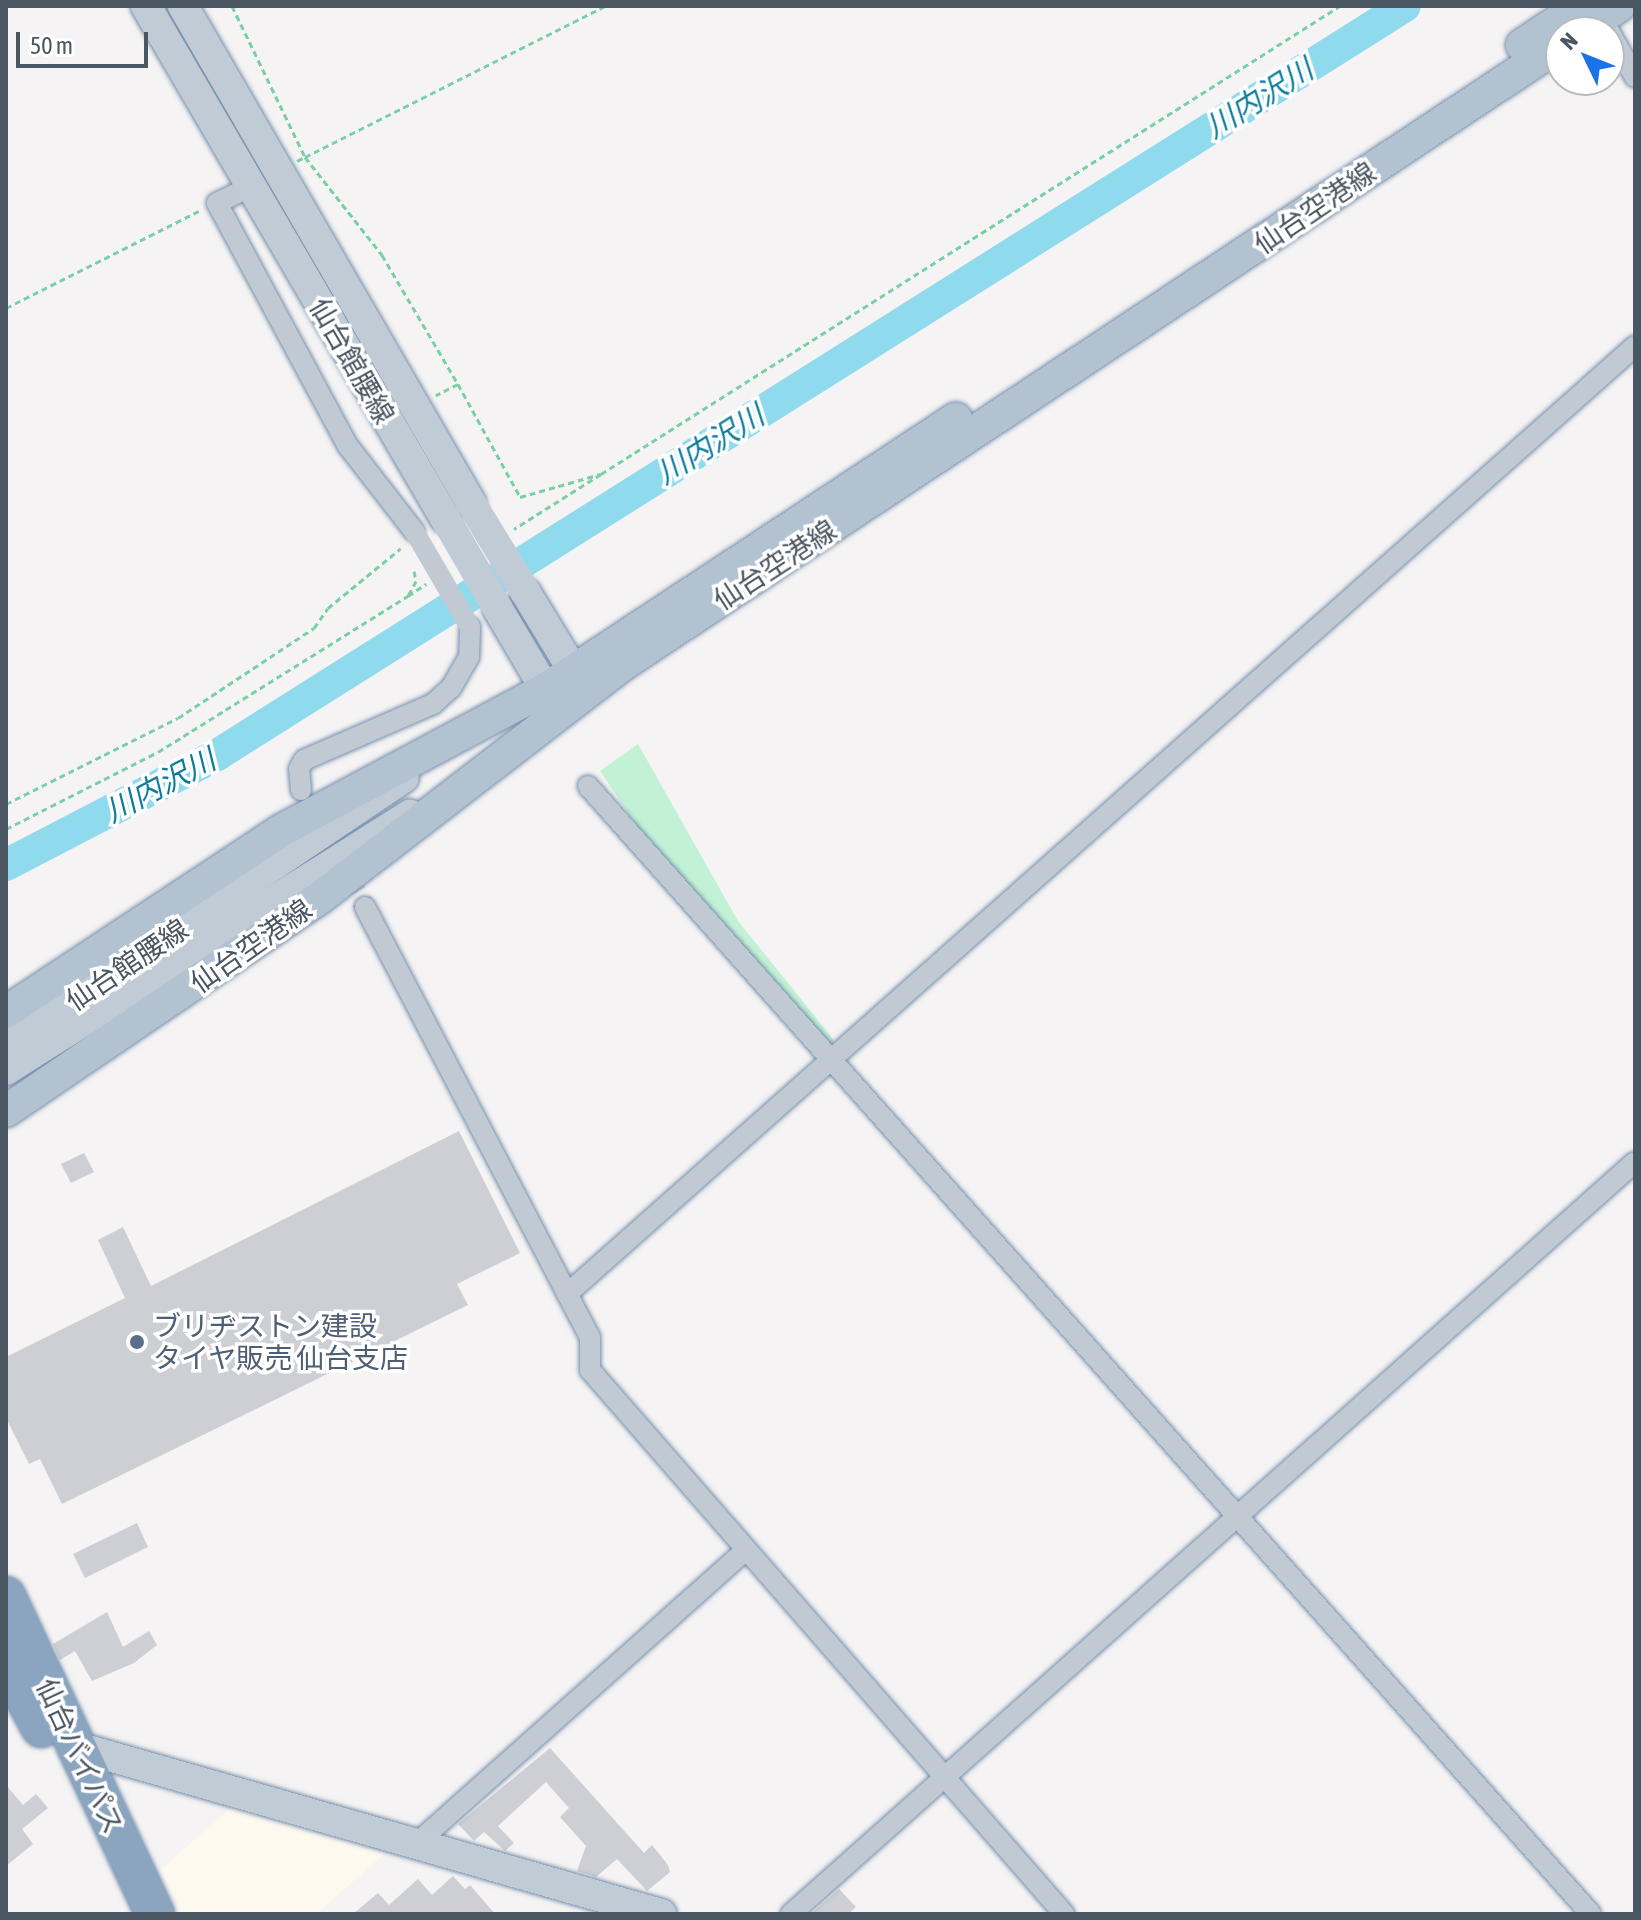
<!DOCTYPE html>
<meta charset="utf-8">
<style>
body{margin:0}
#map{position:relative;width:1641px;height:1920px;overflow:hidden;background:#f5f3f3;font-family:"Asap Condensed","Noto Sans JP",sans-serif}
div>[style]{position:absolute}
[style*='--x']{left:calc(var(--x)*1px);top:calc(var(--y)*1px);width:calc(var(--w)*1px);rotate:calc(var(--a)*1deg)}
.commercial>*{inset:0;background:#fdf9ef}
.green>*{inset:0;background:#c3f1d5}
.river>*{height:32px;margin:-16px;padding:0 16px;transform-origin:16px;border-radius:16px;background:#90daee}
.building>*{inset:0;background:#cdcfd5}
.street-tunnel>*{height:20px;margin-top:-10px;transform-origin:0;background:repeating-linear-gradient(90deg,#caccce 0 20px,transparent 0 30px)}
.path>*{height:3px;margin-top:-1.5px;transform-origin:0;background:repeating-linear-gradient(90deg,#7ad0a6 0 6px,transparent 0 10px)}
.roads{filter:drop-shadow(0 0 2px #7690ad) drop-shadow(0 0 2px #7690ad)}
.street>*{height:20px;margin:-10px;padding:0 10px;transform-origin:10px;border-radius:10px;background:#c1cad2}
.secondary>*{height:30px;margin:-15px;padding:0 15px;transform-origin:15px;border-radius:15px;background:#c1cbd6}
.primary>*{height:32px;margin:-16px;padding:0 16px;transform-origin:16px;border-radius:16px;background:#b3c2d1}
.highway>*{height:38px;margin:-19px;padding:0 19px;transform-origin:19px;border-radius:19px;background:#8ba5c1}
.street-bridge>*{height:20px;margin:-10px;padding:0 10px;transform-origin:10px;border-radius:10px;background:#c1cad2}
.secondary-bridge>*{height:30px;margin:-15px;padding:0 15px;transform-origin:15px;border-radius:15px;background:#c1cbd6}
.dots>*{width:22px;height:22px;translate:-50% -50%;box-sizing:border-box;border:4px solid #fff;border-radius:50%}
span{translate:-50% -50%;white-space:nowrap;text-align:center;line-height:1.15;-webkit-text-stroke:7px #fff;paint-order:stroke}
.street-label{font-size:28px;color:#4a5661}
.service-label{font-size:28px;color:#4e5e75}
.left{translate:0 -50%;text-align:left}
.water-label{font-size:30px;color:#0c7c9b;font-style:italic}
.frame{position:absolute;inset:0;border:8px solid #4a5661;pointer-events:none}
.north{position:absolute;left:1545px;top:16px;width:80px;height:80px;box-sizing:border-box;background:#fff;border:2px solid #b7bbc0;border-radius:50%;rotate:313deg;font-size:22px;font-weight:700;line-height:32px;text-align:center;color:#4a5661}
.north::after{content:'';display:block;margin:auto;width:28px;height:36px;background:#1a73e8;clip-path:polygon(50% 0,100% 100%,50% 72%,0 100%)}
.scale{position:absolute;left:16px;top:32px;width:132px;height:36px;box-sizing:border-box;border:4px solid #4a5661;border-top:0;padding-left:10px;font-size:24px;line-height:28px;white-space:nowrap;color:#4a5661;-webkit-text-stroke:6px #fff;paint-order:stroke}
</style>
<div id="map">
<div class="commercial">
<div style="clip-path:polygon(234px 1805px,387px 1852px,316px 1914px,182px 1914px,160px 1870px)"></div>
</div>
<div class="green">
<div style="clip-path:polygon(638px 744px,738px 921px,834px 1040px,828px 1045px,648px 843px,600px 771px)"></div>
</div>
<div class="river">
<div style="--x:6;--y:865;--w:238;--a:-27.5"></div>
<div style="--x:217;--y:755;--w:1404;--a:-32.23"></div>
</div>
<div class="building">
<div style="clip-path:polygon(459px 1131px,520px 1253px,457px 1284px,468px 1305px,62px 1504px,40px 1459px,29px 1464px,6px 1418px,6px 1357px,125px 1298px,98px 1240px,123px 1227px,151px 1286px)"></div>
<div style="clip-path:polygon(84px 1153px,94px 1172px,71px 1183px,61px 1164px)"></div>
<div style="clip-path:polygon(137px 1523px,148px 1547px,85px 1578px,73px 1554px)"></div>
<div style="clip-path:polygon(107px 1612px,123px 1647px,149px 1631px,157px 1645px,134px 1663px,92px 1681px,75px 1651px,60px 1660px,53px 1644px)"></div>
<div style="clip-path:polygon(550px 1748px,644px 1853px,652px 1845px,668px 1865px,670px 1872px,647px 1891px,617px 1859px,596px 1877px,577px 1871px,586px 1846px,560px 1817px,569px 1808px,546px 1782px,498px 1826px,514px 1843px,505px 1851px,484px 1832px,474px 1841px,458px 1824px)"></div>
<div style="clip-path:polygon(6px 1785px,23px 1805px,36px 1794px,48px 1808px,22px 1829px,33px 1844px,6px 1866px)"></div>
<div style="clip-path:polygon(453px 1876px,465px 1889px,470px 1885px,495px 1914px,353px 1914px,378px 1893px,389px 1905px,418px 1879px,432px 1895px)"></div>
<div style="clip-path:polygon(839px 1889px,856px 1907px,848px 1914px,811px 1914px)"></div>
</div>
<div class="street-tunnel">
<div style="--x:318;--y:822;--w:97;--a:61.1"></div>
</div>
<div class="path">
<div style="--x:232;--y:6;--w:168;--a:64.2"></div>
<div style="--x:305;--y:157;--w:336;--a:-26.7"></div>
<div style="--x:297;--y:161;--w:9;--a:-27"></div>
<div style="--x:305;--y:157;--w:125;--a:51.8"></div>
<div style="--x:382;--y:255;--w:150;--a:59.5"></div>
<div style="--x:458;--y:384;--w:25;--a:153"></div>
<div style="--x:6;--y:308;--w:216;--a:-26.7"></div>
<div style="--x:458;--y:384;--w:129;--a:61.2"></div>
<div style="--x:520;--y:497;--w:84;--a:-15.9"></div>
<div style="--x:601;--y:474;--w:103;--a:147.7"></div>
<div style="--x:601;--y:474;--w:875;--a:-32.35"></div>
<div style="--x:414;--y:571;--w:10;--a:79"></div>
<div style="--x:416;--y:581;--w:17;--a:118"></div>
<div style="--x:408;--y:596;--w:22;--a:-34"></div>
<div style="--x:6;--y:804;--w:192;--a:-26.6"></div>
<div style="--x:178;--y:718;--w:163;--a:-33.5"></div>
<div style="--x:314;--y:628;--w:24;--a:-55"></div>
<div style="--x:328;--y:608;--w:94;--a:-39.4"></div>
<div style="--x:6;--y:829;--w:170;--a:-26.9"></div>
<div style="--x:158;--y:752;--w:295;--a:-32"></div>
</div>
<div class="roads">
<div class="street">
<div style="--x:1601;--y:17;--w:69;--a:60.5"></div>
<div style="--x:252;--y:186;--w:39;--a:154"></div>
<div style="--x:217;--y:203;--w:276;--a:61.7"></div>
<div style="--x:348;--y:446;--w:108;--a:52.2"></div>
<div style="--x:588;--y:786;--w:1509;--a:48.36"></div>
<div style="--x:301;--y:790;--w:21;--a:-95"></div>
<div style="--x:299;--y:769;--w:10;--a:-61"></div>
<div style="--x:304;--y:760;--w:141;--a:-23.5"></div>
<div style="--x:433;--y:704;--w:24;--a:-42"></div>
<div style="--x:451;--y:688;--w:36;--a:-60"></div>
<div style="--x:469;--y:657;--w:30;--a:-88"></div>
<div style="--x:365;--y:907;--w:485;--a:62.4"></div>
<div style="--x:590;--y:1337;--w:33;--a:90"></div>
<div style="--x:590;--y:1370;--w:722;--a:48.93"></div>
<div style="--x:567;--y:1294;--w:1428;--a:-41.59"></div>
<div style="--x:417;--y:1843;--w:438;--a:-41.7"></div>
<div style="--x:791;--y:1914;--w:1130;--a:-41.7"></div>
</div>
<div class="secondary">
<div style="--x:146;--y:6;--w:593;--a:59.72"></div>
<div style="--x:183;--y:6;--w:574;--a:59.91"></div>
<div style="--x:526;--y:593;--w:114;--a:58.7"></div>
<div style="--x:498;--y:609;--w:116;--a:59.5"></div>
<div style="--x:6;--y:1045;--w:479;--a:-33.9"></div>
<div style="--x:6;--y:1070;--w:478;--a:-32.3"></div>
<div style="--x:74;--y:1746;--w:611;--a:15.97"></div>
</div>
<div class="primary">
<div style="--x:1579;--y:32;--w:48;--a:-33"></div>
<div style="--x:1522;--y:45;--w:71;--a:-33.5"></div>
<div style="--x:6;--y:1012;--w:328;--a:-33.4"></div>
<div style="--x:280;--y:831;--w:302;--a:-28.1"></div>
<div style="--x:546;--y:689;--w:491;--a:-33.4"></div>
<div style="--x:6;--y:1111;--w:376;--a:-34.2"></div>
<div style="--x:317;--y:900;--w:389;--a:-37.6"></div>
<div style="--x:625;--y:663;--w:1122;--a:-33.48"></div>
</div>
<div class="highway">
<div style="--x:6;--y:1596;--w:351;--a:64.9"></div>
<div style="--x:6;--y:1664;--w:73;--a:61.3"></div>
</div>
</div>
<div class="street-bridge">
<div style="--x:414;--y:531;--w:111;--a:59.7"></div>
</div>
<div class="secondary-bridge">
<div style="--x:471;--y:503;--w:105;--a:58.6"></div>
<div style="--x:445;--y:518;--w:105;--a:59.8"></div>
</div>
<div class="dots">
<div style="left:137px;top:1342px;background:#5c6f8a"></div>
</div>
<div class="street-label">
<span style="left:1315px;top:208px;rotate:-34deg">仙台空港線</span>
<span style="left:352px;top:361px;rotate:60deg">仙台館腰線</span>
<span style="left:775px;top:565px;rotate:-33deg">仙台空港線</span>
<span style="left:251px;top:946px;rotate:-35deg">仙台空港線</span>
<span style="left:127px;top:965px;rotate:-34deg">仙台館腰線</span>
<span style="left:80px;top:1756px;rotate:65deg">仙台バイパス</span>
</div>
<div class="service-label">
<span class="left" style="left:153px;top:1342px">ブリヂストン建設<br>タイヤ販売 仙台支店</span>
</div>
<div class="water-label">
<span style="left:1259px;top:98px;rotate:-32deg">川内沢川</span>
<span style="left:710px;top:444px;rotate:-32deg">川内沢川</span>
<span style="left:160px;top:785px;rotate:-28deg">川内沢川</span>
</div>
<div class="frame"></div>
<div class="north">N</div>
<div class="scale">50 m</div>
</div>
